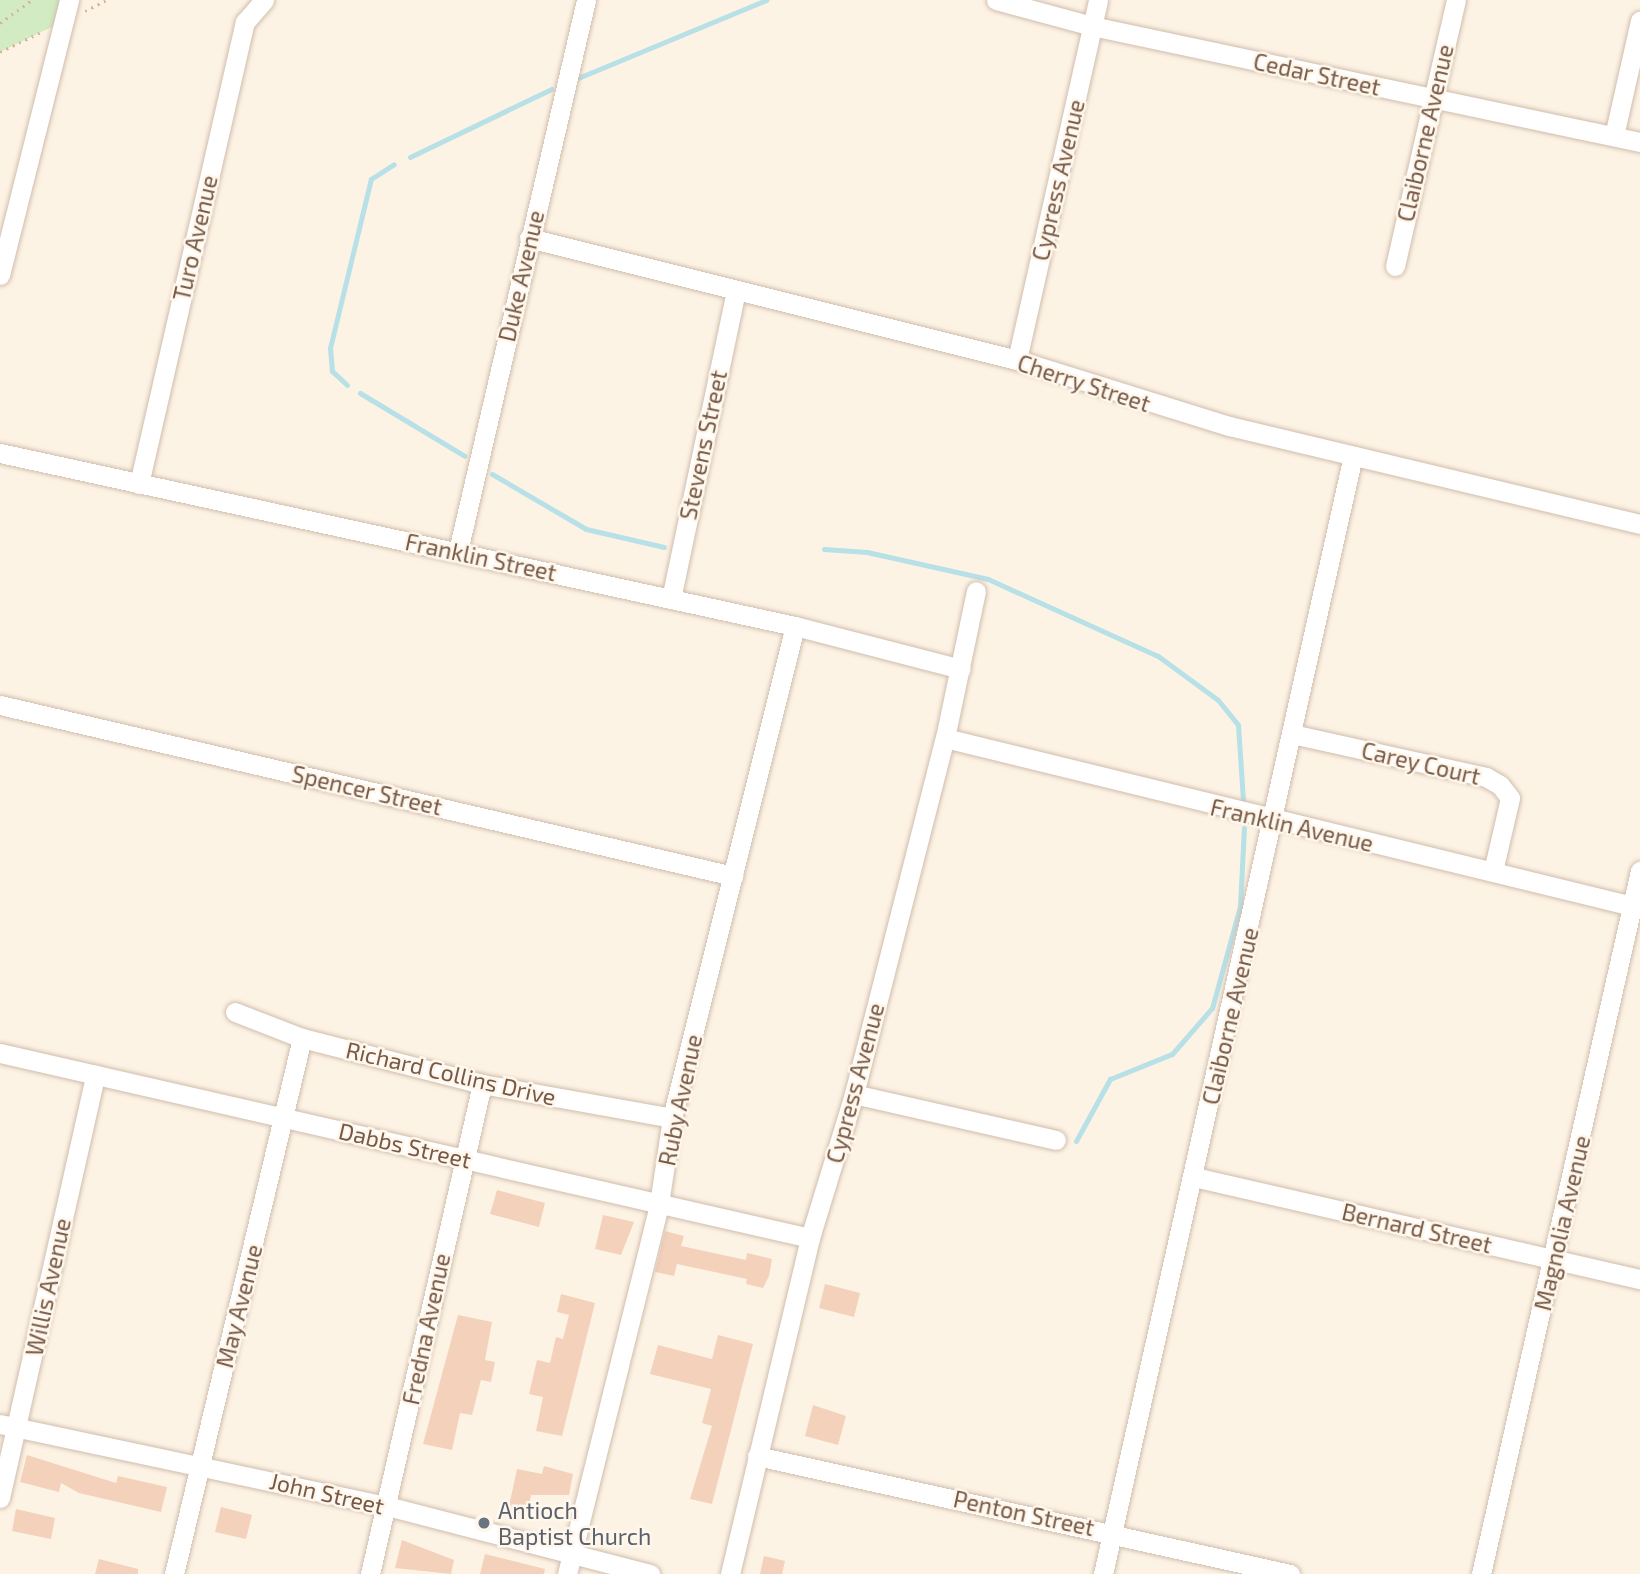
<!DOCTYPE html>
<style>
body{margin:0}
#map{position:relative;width:1640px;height:1574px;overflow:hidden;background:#fdf3e4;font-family:"Exo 2",sans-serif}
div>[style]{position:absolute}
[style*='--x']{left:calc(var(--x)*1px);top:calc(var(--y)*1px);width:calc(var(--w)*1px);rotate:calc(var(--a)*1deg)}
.green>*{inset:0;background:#d2ebc2}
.stream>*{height:5px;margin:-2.5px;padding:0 2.5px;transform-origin:2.5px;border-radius:2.5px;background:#b8e0e7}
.building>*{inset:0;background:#f3d1bb}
.path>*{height:2.5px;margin-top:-1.25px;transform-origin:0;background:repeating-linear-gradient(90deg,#d8b49e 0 2px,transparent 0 7px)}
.roads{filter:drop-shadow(0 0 2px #d0bdad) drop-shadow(0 0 2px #d0bdad)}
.minor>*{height:19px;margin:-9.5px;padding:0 9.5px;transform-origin:9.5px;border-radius:9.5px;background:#fff}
.dots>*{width:19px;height:19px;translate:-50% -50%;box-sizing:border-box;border:4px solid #fff7eb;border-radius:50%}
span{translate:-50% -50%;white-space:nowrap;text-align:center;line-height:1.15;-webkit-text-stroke:5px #fff7eb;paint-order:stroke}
.street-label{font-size:23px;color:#765949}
.worship-label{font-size:23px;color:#5b616d}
.left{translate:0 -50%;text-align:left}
</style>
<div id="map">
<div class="green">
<div style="clip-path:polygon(0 0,69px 0,64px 21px,0 52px)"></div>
</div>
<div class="stream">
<div style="--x:578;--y:78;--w:204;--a:-22.5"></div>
<div style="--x:410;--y:157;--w:157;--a:-25.7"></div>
<div style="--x:347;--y:385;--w:21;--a:-137"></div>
<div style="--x:332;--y:371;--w:23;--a:-95"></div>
<div style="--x:330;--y:348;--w:174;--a:-76.4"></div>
<div style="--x:371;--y:179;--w:27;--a:-33"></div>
<div style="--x:360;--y:393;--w:122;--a:31"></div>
<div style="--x:492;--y:474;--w:109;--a:30.3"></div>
<div style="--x:586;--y:529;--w:80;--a:13"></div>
<div style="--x:824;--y:549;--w:43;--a:4"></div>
<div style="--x:867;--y:552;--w:124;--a:12.6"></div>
<div style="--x:988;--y:579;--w:187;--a:24.4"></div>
<div style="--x:1158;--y:656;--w:74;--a:36.3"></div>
<div style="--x:1218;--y:700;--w:32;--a:51"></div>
<div style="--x:1238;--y:725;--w:75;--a:86.2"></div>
<div style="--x:1076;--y:1141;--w:71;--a:-61.3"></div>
<div style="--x:1110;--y:1079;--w:67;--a:-22"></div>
<div style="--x:1172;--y:1054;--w:61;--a:-49"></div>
<div style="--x:1212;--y:1008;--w:106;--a:-74.6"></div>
<div style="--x:1240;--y:906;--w:78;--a:-87.1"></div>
</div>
<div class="building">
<div style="clip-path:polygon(497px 1190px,545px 1203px,539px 1227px,490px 1214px)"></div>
<div style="clip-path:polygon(603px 1215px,634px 1222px,621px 1255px,595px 1249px)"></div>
<div style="clip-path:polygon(665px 1231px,684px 1236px,681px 1246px,746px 1260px,747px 1253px,772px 1259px,769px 1276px,763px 1288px,746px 1284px,747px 1279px,677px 1264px,674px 1276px,655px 1272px)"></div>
<div style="clip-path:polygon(825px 1284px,860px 1293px,854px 1317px,819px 1308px)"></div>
<div style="clip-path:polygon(561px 1294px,595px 1303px,562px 1436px,536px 1431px,543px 1397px,529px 1394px,537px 1360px,550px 1363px,556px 1337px,563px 1339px,569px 1315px,557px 1312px)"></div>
<div style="clip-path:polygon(458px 1315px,492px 1322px,485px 1360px,495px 1362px,491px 1382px,481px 1380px,472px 1415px,460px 1413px,452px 1450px,423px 1444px)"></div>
<div style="clip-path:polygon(718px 1335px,753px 1344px,712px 1504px,690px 1499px,712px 1426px,702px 1423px,711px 1389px,650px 1374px,658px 1345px,712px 1359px)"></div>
<div style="clip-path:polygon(813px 1405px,846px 1416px,838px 1445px,805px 1436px)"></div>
<div style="clip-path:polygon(27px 1455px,116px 1483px,118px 1476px,167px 1487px,161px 1512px,79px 1493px,61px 1483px,59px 1492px,20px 1482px)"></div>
<div style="clip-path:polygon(544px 1466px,573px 1474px,569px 1495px,531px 1495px,527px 1515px,508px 1511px,517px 1469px,542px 1474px)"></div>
<div style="clip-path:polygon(221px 1507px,252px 1515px,246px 1539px,215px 1532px)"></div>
<div style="clip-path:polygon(16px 1509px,55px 1518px,51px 1539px,12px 1531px)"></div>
<div style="clip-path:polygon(402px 1540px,454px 1560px,451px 1574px,395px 1568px)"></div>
<div style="clip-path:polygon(485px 1554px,545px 1569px,544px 1574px,480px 1574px)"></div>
<div style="clip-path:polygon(764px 1556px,785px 1561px,782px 1574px,760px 1574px)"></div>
<div style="clip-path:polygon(99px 1559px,138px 1569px,138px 1574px,95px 1574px)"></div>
</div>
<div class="path">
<div style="--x:85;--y:11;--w:25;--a:-27"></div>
<div style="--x:0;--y:23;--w:39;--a:-36"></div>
<div style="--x:0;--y:52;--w:46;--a:-26"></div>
</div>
<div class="roads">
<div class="minor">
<div style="--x:996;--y:0;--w:99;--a:15.2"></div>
<div style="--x:1092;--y:26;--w:560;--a:11.95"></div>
<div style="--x:1614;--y:136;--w:118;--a:-77.3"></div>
<div style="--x:529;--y:238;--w:503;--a:14.04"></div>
<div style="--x:1017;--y:360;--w:222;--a:17.3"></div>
<div style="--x:1229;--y:426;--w:423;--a:13.4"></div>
<div style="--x:1395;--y:266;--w:273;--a:-77.1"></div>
<div style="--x:0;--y:275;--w:284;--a:-75.9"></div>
<div style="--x:1017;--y:360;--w:369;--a:-77.3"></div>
<div style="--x:0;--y:453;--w:814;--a:12.28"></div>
<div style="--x:795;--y:626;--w:171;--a:14.5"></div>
<div style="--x:139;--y:484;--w:474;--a:-77.1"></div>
<div style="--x:245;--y:22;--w:29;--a:-49"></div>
<div style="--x:458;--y:551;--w:566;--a:-76.92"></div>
<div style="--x:671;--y:599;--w:315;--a:-78.1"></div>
<div style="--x:0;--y:705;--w:753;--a:13.13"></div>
<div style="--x:1292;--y:734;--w:199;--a:12.5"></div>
<div style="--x:1486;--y:777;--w:16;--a:30"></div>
<div style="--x:1500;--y:785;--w:16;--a:52"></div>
<div style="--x:1510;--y:798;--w:75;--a:103.1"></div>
<div style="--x:945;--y:738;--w:715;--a:13.74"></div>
<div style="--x:235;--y:1012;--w:72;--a:21.2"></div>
<div style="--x:302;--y:1038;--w:186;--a:14.3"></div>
<div style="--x:482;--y:1084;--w:193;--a:10.1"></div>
<div style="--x:0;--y:1053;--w:831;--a:12.87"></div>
<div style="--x:854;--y:1094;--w:207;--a:12.8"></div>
<div style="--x:1194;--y:1177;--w:458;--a:12.9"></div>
<div style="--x:0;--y:1424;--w:396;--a:12"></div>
<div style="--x:387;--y:1506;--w:272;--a:14.5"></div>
<div style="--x:757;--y:1456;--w:546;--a:12.48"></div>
<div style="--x:0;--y:1498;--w:434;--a:-77.3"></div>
<div style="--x:174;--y:1574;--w:551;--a:-76.57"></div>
<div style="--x:370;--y:1574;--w:503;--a:-77.12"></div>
<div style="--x:567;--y:1574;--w:381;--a:-76"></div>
<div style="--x:659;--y:1204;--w:87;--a:-81.4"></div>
<div style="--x:672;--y:1118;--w:507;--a:-75.96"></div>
<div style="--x:730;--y:1574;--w:345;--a:-76.6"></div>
<div style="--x:810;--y:1238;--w:151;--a:-73"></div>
<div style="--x:854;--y:1094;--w:367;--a:-75.7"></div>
<div style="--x:945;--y:738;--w:150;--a:-78.1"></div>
<div style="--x:1103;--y:1574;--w:1146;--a:-77.4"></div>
<div style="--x:1481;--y:1574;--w:721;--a:-77.26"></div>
</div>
</div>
<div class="dots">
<div style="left:484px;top:1523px;background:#6b7280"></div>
</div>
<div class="street-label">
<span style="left:1317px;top:74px;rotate:12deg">Cedar Street</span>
<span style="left:1425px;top:133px;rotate:-77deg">Claiborne Avenue</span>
<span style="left:1058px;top:180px;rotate:-77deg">Cypress Avenue</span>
<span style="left:195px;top:238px;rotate:-77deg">Turo Avenue</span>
<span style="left:521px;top:276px;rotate:-77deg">Duke Avenue</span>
<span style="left:1084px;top:383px;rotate:18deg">Cherry Street</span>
<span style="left:703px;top:445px;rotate:-78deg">Stevens Street</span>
<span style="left:481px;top:557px;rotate:12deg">Franklin Street</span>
<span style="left:1421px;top:763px;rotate:13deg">Carey Court</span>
<span style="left:367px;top:790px;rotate:13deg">Spencer Street</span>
<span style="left:1292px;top:825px;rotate:13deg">Franklin Avenue</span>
<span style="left:1230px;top:1016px;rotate:-77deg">Claiborne Avenue</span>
<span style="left:451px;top:1073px;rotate:13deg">Richard Collins Drive</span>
<span style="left:855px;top:1083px;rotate:-75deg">Cypress Avenue</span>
<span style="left:680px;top:1100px;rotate:-78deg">Ruby Avenue</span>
<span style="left:405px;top:1145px;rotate:13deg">Dabbs Street</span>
<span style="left:1562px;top:1223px;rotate:-77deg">Magnolia Avenue</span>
<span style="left:1417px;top:1228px;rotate:13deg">Bernard Street</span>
<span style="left:48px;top:1287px;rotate:-78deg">Willis Avenue</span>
<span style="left:239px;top:1306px;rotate:-76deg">May Avenue</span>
<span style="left:426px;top:1329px;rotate:-78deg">Fredna Avenue</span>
<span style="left:327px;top:1493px;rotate:13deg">John Street</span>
<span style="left:1024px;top:1513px;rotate:12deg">Penton Street</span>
</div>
<div class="worship-label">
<span class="left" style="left:498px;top:1523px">Antioch<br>Baptist Church</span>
</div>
</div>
